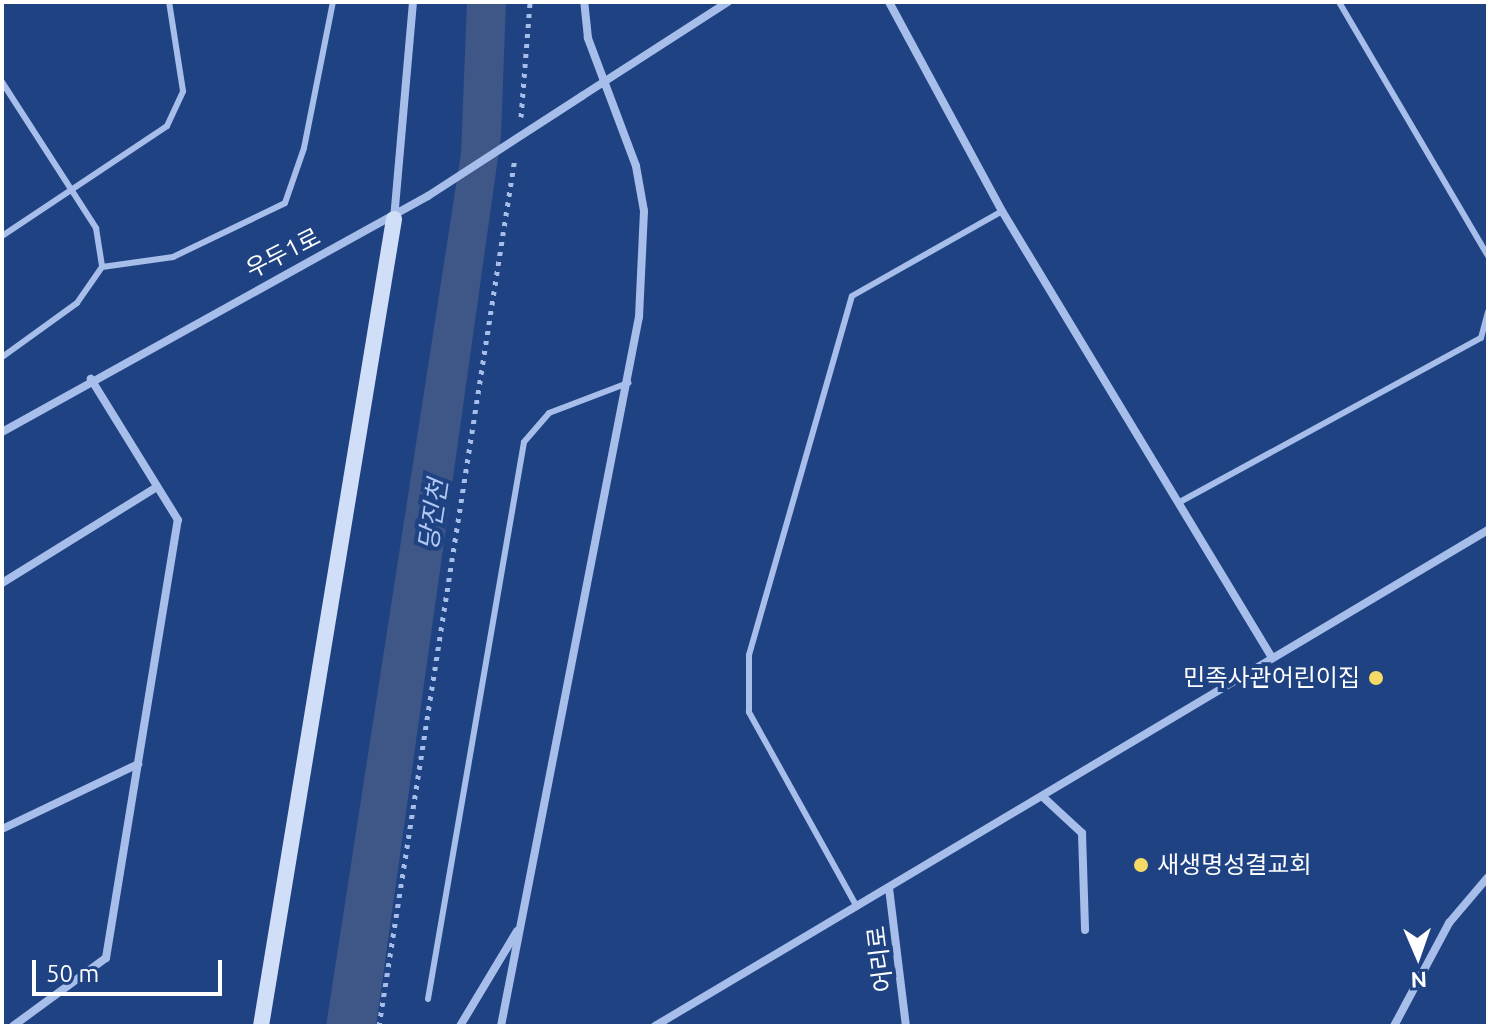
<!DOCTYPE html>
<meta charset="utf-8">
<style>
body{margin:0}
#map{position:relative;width:1490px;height:1028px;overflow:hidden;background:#1f4283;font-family:Ubuntu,"Noto Sans KR",sans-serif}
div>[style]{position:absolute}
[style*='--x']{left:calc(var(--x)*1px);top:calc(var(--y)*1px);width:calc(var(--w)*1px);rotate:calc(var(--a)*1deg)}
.water>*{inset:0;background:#3e5787}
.path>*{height:5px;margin-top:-2.5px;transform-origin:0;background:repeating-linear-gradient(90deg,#a6bee9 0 4px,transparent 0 10px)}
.lane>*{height:6px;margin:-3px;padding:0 3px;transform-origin:3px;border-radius:3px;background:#a6bee9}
.street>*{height:8px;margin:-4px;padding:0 4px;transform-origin:4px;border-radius:4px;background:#a6bee9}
.secondary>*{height:16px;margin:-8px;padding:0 8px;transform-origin:8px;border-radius:8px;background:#d1def7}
.street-bridge>*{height:8px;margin:-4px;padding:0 4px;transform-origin:4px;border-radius:4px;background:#a6bee9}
.dots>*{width:22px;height:22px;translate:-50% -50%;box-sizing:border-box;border:4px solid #1f4283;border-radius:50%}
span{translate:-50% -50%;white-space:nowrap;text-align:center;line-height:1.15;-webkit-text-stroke:8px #1f4283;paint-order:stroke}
.street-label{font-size:24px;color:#fff}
.poi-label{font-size:24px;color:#fff}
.right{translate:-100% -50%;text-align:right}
.left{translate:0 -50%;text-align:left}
.water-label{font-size:26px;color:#b1c9f1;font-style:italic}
.frame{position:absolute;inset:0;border:4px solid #fff;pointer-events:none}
.north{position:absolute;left:1378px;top:916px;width:80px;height:80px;-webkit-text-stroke:6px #1f4283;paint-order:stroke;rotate:178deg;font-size:22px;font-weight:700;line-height:32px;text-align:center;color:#fff}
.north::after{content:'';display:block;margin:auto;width:28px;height:36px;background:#fff;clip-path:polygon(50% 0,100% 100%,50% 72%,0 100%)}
.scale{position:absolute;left:32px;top:960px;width:190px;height:36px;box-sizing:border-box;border:4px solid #fff;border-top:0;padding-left:10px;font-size:24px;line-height:28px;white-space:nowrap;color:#fff;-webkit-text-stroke:6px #1f4283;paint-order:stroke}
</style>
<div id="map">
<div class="water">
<div style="clip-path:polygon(467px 2px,506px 2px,501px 136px,376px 1026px,326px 1026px,461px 153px)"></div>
</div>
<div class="path">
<div style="--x:521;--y:117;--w:115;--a:-85.5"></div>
<div style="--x:379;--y:1026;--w:879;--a:-81.1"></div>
</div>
<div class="lane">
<div style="--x:1339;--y:2;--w:294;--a:59.6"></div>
<div style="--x:2;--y:82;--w:174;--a:57.2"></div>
<div style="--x:96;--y:228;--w:39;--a:81"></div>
<div style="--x:102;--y:267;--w:44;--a:124.8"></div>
<div style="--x:77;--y:303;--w:92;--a:144.2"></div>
<div style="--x:2;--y:236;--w:198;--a:-33.7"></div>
<div style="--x:167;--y:126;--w:38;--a:-65"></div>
<div style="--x:183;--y:91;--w:90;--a:-98.9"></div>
<div style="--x:102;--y:267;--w:72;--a:-8"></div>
<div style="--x:173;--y:257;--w:124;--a:-25.7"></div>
<div style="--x:285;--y:203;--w:58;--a:-70.9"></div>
<div style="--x:304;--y:148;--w:149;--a:-78.8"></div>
<div style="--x:1178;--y:503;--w:345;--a:-28.6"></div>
<div style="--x:1481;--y:338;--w:27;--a:-75"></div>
<div style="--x:857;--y:907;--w:223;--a:-119"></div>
<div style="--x:749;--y:712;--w:57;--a:-90"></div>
<div style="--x:749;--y:655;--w:373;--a:-74"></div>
<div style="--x:852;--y:296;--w:172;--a:-29.5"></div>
<div style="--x:428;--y:999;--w:565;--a:-80.22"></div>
<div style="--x:524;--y:442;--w:38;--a:-49"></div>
<div style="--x:549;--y:413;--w:85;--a:-20.8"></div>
</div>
<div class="street">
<div style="--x:889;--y:2;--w:238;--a:61.6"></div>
<div style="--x:1002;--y:211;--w:520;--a:58.85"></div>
<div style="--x:582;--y:96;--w:174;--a:-32.8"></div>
<div style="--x:394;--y:219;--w:218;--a:-85"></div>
<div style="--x:2;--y:432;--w:487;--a:-29"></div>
<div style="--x:2;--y:583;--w:182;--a:-31.8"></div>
<div style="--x:1043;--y:797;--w:53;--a:42.7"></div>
<div style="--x:1082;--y:833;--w:97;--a:88.2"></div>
<div style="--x:2;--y:829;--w:151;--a:-25.5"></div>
<div style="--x:889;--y:888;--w:139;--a:83"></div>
<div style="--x:13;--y:1026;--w:115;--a:-36.2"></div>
<div style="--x:106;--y:958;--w:444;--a:-80.7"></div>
<div style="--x:178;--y:520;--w:166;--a:-121.7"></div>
<div style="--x:460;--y:1026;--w:111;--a:-59"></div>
<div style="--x:501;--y:1026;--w:722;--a:-78.99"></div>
<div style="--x:639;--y:317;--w:106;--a:-87.3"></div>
<div style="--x:644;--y:211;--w:46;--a:-100.1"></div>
<div style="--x:636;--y:166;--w:137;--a:-110.6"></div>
<div style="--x:588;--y:38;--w:36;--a:-96"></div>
<div style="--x:655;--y:1026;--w:969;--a:-30.77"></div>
<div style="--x:1394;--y:1026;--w:117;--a:-61.9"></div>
<div style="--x:1449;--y:923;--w:60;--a:-49.7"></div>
</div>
<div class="secondary">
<div style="--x:261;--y:1026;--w:818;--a:-80.64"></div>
</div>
<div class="street-bridge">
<div style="--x:428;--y:196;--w:184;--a:-33"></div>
</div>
<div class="dots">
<div style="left:1376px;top:678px;background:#f7da66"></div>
<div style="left:1141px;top:865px;background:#f7da66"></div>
</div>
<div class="street-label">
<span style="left:283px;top:253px;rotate:-27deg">우두1로</span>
<span style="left:880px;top:959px;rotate:-97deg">어리로</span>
</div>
<div class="poi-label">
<span class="right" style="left:1360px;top:678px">민족사관어린이집</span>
<span class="left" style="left:1157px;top:865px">새생명성결교회</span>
</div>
<div class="water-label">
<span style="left:433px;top:515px;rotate:-81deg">당진천</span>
</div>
<div class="frame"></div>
<div class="north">N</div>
<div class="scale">50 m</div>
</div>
